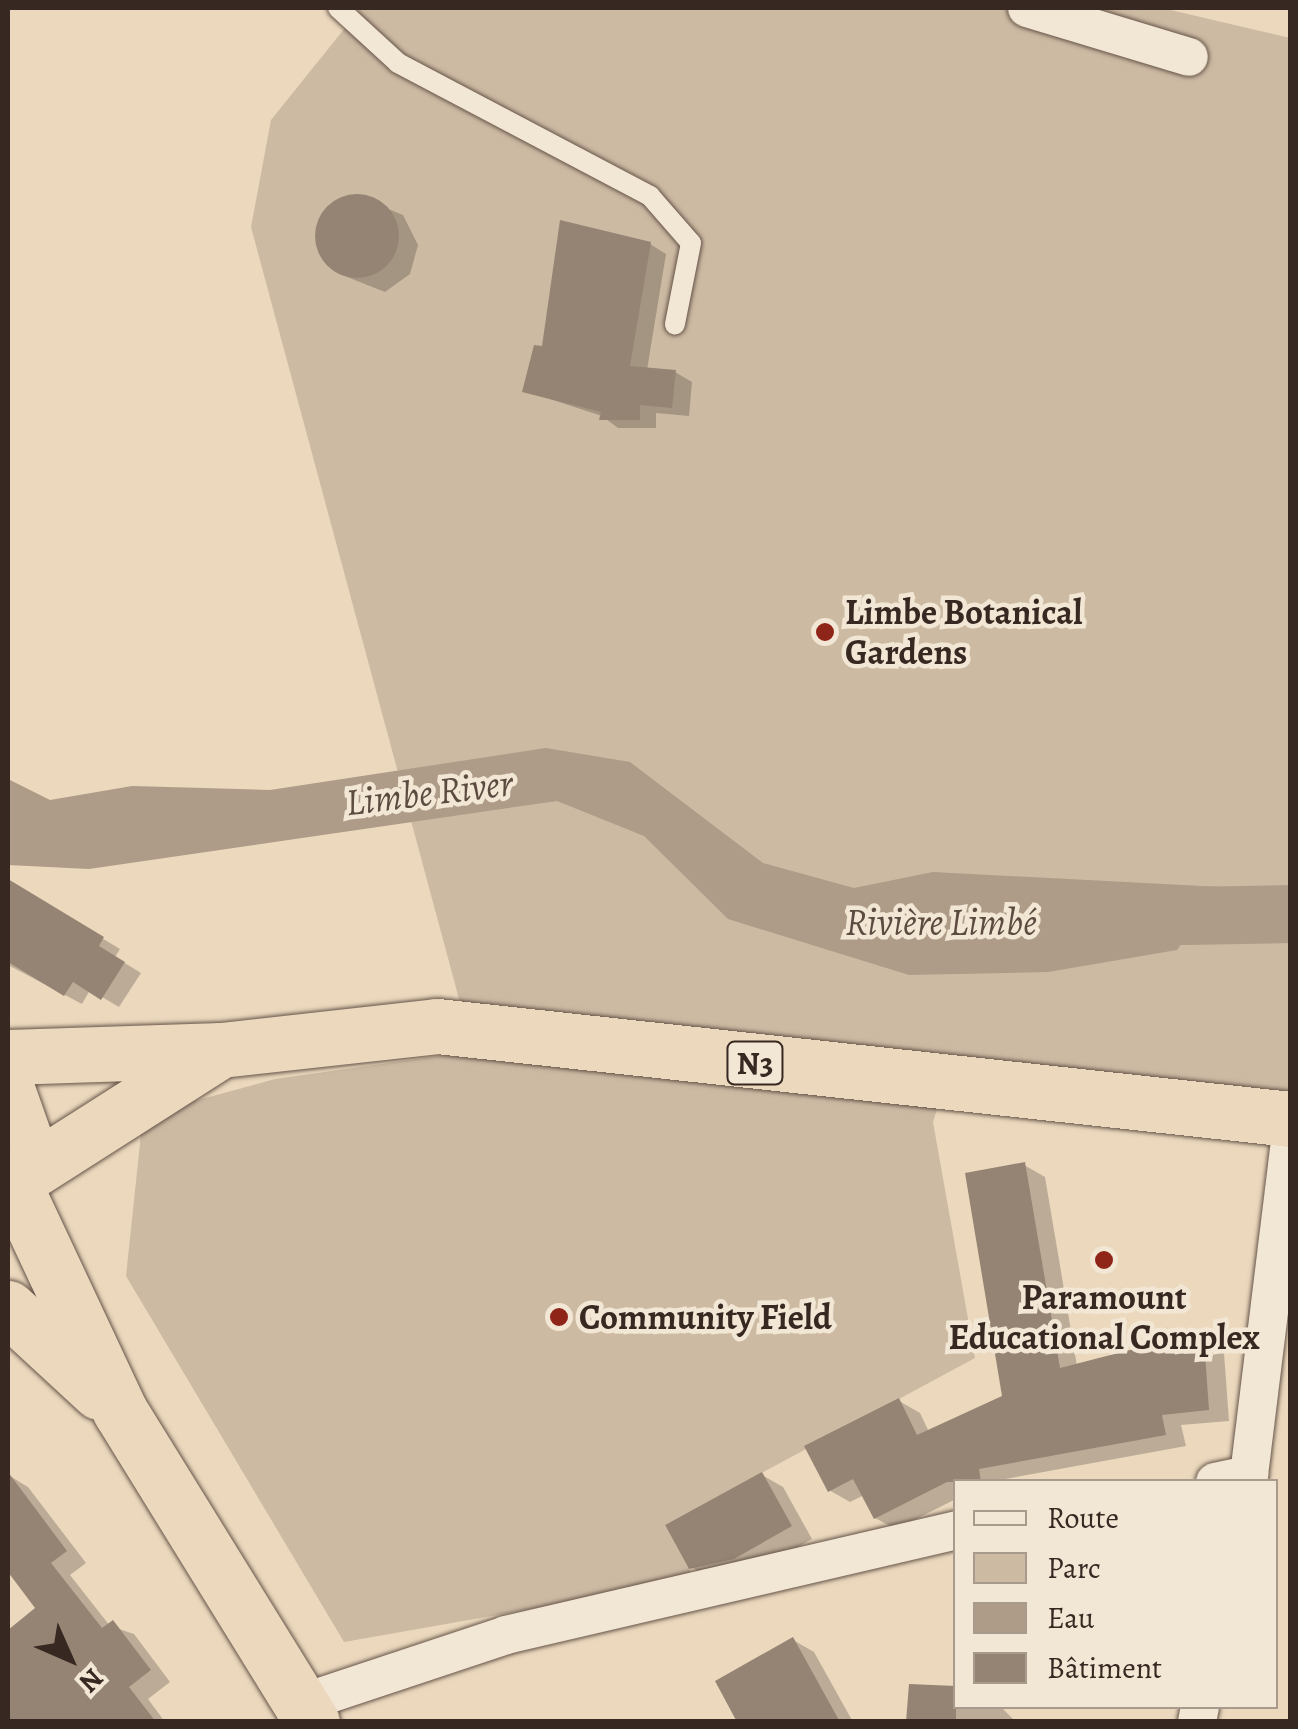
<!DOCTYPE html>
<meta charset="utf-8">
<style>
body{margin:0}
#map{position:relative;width:1298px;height:1729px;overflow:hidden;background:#ebd8bd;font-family:Alegreya,serif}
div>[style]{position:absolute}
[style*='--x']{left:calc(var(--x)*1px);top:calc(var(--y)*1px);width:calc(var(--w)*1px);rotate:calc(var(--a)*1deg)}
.green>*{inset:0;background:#cdbaa3}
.water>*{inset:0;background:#ae9c88}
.shadow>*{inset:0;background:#0003}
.river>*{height:58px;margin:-29px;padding:0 29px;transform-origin:29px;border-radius:29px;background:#ae9c88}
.building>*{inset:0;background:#958473}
.round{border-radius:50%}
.roads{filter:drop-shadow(0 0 2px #655449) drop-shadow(0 0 2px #655449)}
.lane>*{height:20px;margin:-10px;padding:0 10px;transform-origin:10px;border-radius:10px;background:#f2e6d4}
.street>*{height:38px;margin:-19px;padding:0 19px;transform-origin:19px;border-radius:19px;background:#f2e6d4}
.highway>*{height:55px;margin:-27.5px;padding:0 27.5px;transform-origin:27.5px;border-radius:27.5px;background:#ebd8bd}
.dots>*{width:28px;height:28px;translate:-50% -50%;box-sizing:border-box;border:5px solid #f2e6d4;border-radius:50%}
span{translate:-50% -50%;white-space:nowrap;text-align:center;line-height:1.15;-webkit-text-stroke:9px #f2e6d4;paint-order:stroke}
.shield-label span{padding:2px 8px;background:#f2e6d4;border:2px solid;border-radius:8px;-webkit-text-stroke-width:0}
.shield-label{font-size:32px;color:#382822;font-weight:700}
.poi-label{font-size:35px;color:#382822;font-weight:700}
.left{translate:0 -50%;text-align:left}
.water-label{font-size:38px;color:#5b4b41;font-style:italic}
.frame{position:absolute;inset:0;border:10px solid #382822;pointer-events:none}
.legend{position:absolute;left:953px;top:1479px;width:325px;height:230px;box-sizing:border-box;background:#f2e6d4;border:2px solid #a89a8d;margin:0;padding:12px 18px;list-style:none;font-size:30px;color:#382822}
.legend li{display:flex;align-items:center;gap:20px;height:50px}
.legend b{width:50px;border:2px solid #a89a8d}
.north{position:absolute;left:20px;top:1609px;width:100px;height:100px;-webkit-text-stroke:8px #f2e6d4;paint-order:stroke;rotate:135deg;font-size:28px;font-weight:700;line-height:40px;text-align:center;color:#382822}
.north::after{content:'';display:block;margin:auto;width:35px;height:45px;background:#382822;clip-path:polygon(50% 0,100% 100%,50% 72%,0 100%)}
</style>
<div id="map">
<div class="green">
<div style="clip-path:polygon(361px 8px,1162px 8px,1290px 38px,1290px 1119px,469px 1036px,251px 227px,271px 120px)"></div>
<div style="clip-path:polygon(459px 1053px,941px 1096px,933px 1122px,975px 1358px,665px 1525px,695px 1580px,344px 1642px,126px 1276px,143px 1115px,275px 1079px)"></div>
</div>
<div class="water">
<div style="clip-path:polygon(546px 748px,630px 762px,763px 863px,854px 888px,933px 872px,1221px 887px,1177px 950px,1048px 972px,909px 975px,728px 919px,644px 836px,557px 801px,89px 869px,8px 865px,8px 779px,50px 800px,132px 786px,270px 790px)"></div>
</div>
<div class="shadow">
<div style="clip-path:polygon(354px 195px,403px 215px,418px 245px,410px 274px,385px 292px,337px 273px,321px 248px,333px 203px)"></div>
<div style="clip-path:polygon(650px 244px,666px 254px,647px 370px,675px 372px,692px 382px,689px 416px,656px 413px,656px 428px,618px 428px,602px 416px,525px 391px,544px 350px)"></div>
<div style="clip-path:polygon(12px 884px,120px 949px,115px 957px,141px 973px,119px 1007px,90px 990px,82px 1004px,8px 965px)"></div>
<div style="clip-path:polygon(1024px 1165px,1045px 1177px,1077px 1366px,1203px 1342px,1224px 1353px,1229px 1421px,1181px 1425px,1186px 1446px,989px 1482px,956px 1482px,956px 1499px,896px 1529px,875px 1518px,864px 1495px,850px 1502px,829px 1490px,899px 1401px,920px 1413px,929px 1432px,1005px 1397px)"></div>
<div style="clip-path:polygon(8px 1475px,28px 1487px,86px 1563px,70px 1575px,110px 1626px,134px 1634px,170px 1682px,148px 1699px,165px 1722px,8px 1722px,8px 1631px,55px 1687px,81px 1666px,8px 1568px)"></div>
<div style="clip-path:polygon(762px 1475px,783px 1487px,812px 1539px,757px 1570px,713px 1580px,691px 1567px)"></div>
<div style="clip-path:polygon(793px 1640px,814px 1652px,853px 1722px,740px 1722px)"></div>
<div style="clip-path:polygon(956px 1706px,1000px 1706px,1016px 1722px,909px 1722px)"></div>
</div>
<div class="river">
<div style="--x:1125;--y:917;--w:165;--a:-1"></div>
</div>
<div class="building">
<div class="round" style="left:315px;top:194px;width:84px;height:84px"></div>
<div style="clip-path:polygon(560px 220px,651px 242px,630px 366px,676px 370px,672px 408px,640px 405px,640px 420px,599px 420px,601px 412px,522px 392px,534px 345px,542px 346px)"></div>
<div style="clip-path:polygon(8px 879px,104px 937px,99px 946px,125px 962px,101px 1000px,73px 982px,64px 996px,8px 962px)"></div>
<div style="clip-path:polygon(1025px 1162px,1060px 1368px,1157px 1343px,1204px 1339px,1209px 1410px,1162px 1415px,1166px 1435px,979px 1469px,981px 1482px,947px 1482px,874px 1519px,853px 1479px,828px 1492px,804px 1446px,899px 1398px,917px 1435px,1002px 1396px,965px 1173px)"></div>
<div style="clip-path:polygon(8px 1472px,67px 1551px,51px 1563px,102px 1628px,113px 1620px,151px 1670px,129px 1687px,156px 1722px,8px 1722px,8px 1630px,35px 1608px,8px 1572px)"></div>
<div style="clip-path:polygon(762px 1472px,792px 1526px,734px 1559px,689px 1569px,665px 1525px)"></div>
<div style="clip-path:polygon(793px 1637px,840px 1722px,737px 1722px,715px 1681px)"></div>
<div style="clip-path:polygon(909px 1684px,956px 1686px,956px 1722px,906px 1722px)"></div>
</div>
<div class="roads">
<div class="lane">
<div style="--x:338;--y:8;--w:81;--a:42.5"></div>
<div style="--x:398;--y:63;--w:285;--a:27.8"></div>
<div style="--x:650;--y:196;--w:62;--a:48.9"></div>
<div style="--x:691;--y:243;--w:83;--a:101.2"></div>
</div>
<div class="street">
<div style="--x:1027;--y:8;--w:169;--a:16.8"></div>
<div style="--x:1215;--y:1482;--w:35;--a:-12"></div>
<div style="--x:1249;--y:1475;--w:337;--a:-83"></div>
<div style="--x:299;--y:1704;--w:218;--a:-18.4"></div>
<div style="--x:506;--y:1635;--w:462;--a:-13.1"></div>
<div style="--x:1197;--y:1722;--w:16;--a:-79"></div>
</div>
<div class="highway">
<div style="--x:8;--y:1057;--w:213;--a:-1.9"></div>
<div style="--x:221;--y:1050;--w:217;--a:-6.3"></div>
<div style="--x:437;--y:1026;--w:858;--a:6.22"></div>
<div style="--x:8;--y:1092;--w:54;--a:70.6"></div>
<div style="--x:26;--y:1143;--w:36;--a:100"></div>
<div style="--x:20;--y:1178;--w:24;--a:120"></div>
<div style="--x:20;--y:1178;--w:238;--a:-32.5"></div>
<div style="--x:16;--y:1189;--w:245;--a:64.9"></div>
<div style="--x:120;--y:1411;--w:365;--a:58.3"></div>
<div style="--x:8;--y:1308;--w:124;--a:42.7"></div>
</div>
</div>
<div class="dots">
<div style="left:825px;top:632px;background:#8f2418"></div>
<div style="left:1104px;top:1260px;background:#8f2418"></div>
<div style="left:559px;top:1317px;background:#8f2418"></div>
</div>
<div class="shield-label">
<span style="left:755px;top:1063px">N3</span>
</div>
<div class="poi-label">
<span class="left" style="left:845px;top:632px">Limbe Botanical<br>Gardens</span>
<span style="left:1104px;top:1317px">Paramount<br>Educational Complex</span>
<span class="left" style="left:579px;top:1317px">Community Field</span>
</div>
<div class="water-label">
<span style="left:429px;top:793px;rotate:-7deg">Limbe River</span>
<span style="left:941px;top:923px">Rivière Limbé</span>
</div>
<div class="frame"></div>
<ul class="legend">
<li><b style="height:12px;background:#f2e6d4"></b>Route</li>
<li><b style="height:28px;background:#cdbaa3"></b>Parc</li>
<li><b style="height:28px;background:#ae9c88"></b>Eau</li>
<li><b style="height:28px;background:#958473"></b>Bâtiment</li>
</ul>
<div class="north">N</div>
</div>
